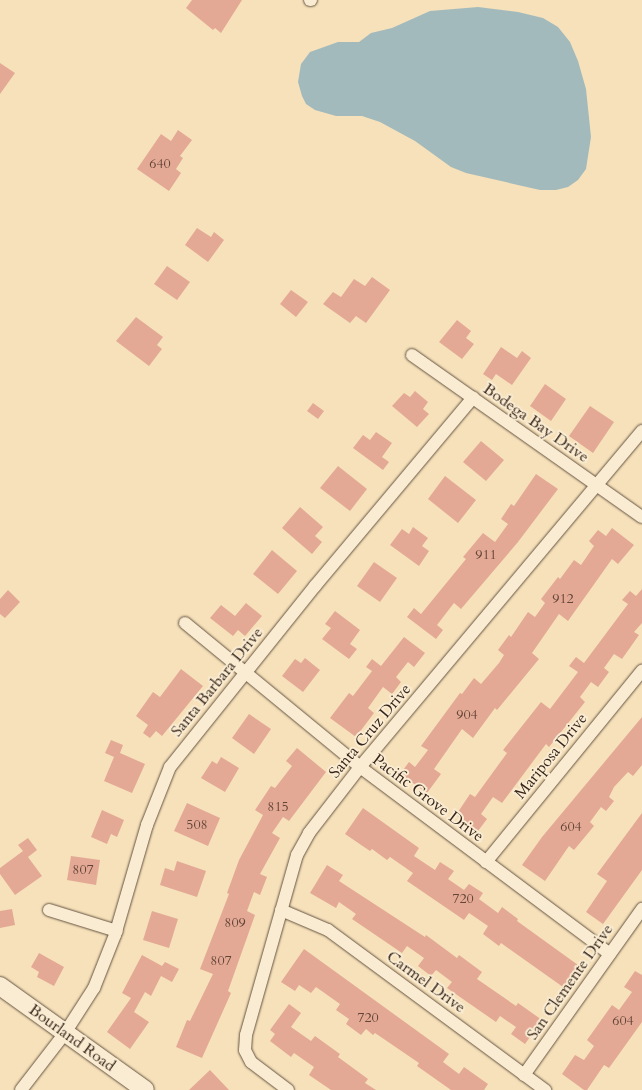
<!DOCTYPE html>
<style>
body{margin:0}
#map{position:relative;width:642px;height:1090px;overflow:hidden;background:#f6e1ba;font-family:Cardo,serif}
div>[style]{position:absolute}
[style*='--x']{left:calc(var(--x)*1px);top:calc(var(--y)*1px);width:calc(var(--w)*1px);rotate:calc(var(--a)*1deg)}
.water>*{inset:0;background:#a3babc}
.building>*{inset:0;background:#e4a995}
.roads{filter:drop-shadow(0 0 1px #665341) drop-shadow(0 0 1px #665341)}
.minor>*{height:12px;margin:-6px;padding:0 6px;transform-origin:6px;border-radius:6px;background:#f9ecd2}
.secondary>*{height:18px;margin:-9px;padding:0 9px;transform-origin:9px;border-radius:9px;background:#f9ecd2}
span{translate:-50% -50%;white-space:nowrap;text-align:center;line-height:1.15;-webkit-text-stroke:4px #f9ecd2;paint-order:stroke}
.number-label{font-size:14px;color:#624538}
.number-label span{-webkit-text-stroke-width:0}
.street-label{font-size:16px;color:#362419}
</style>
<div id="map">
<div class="water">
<div style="clip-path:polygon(478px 7px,518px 12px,543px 18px,558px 27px,570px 42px,578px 61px,586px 89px,591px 137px,586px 169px,578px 180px,568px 187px,556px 190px,540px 190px,466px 173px,451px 167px,415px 141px,380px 122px,362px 116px,336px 116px,315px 110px,306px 104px,302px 96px,298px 82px,301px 64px,310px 52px,338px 42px,359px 42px,371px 33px,392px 28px,430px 11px)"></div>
</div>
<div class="building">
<div style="clip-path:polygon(192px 0,242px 0,221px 33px,215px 28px,213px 30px,186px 8px)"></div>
<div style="clip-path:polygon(0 63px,15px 73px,0 94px)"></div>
<div style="clip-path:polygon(178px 130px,192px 140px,180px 156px,183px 158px,176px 169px,181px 173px,169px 191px,137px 169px,161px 134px,171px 141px)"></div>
<div style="clip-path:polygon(197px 228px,211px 237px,214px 232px,224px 240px,208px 262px,185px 245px)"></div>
<div style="clip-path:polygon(167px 266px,190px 282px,177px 300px,154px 284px)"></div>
<div style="clip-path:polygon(372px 277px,390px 290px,366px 323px,356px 316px,350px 323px,323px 304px,333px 292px,341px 297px,354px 279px,365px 286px)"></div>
<div style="clip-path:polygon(291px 290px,308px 302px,296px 317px,280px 304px)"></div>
<div style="clip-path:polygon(136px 317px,163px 337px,157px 345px,162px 349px,149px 366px,116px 341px)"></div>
<div style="clip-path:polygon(457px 320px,471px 331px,466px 338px,474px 344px,462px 359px,439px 342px)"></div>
<div style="clip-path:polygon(501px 347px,517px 358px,522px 351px,531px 358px,512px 385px,496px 374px,492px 380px,483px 374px)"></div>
<div style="clip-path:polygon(545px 384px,566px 399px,551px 421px,530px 406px)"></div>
<div style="clip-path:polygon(415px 391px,428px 402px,423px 409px,429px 414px,417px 427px,392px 406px,404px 393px,410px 397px)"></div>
<div style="clip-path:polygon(313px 403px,324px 411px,318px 419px,307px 411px)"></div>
<div style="clip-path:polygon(590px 406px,614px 422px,593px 453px,569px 436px)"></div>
<div style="clip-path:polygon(376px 432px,392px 443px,382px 457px,389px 462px,383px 470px,353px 448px,363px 435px,370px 440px)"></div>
<div style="clip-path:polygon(481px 441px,504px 460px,486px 481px,463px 462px)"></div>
<div style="clip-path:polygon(338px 466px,367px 489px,350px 511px,320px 488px)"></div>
<div style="clip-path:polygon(536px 474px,558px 489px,518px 542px,461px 609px,454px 603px,437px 625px,443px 630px,436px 639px,407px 617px,414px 608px,421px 614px,466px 559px,463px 557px,483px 533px,495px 542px,508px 524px,501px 519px,511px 504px,514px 506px)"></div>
<div style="clip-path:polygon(445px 476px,476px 500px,458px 523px,428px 499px)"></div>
<div style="clip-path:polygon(300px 507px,323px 527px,315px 536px,322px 542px,312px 554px,282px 528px)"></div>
<div style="clip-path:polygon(413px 527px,428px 538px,422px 546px,429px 551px,419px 566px,390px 545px,402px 529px,409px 534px)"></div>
<div style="clip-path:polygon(612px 528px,634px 545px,618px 564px,612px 559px,568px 621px,559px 614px,532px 653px,539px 659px,497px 710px,495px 708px,473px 738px,462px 729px,434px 769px,441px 774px,427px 793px,400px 774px,409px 762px,415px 767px,428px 750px,421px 746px,460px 693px,462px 694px,474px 678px,481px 684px,499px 663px,504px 655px,498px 650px,509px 635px,511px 637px,528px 612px,535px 617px,545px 603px,541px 599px,558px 577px,560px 579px,574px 560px,581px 565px,594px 546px,589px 541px,598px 530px,606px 536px)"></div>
<div style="clip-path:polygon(272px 550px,297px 571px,278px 594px,253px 574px)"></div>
<div style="clip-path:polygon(374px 562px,397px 578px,380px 602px,357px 586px)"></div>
<div style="clip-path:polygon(642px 589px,642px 623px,634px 632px,639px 635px,622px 659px,614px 654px,604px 668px,609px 672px,598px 687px,591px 682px,580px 697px,585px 702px,549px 747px,546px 744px,502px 803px,493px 797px,481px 814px,487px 819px,478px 831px,456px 815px,470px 794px,475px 797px,507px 753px,503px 750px,541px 702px,550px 709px,578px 672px,569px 666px,576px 657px,584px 663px,628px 604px,622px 600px,630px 591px,636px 596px)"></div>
<div style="clip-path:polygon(8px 590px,20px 602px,5px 618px,0 614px,0 599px)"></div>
<div style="clip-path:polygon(246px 603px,262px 616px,245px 636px,238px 630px,233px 636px,210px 618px,221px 605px,235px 616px)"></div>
<div style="clip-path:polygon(335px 611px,360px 630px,350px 644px,357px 649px,349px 659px,322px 639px,331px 628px,325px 624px)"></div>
<div style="clip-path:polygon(404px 637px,425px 653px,414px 667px,408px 662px,396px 677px,401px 682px,392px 694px,383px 687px,368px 708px,374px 713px,356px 737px,330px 718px,349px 693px,353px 696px,372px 671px,366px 667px,372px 659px,381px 666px)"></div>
<div style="clip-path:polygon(305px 658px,320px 670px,303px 692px,282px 676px,295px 659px,301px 663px)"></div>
<div style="clip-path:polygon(181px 669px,203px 686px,162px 736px,156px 731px,150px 738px,143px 733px,148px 725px,136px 716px,153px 692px,160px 697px)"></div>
<div style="clip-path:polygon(249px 714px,271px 729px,254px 754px,232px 738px)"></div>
<div style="clip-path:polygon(642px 717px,642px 765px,633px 776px,628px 772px,614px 787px,609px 797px,614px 801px,606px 811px,601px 807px,590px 822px,594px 826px,574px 850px,569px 846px,545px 881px,522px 865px,542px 837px)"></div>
<div style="clip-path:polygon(111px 740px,123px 745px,120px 753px,145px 764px,132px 793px,104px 781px,114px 757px,105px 753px)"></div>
<div style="clip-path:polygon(297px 748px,326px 772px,289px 821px,283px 817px,272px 833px,280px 838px,260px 874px,267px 877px,260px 895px,254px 892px,247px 911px,255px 915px,228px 991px,231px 993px,202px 1058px,176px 1047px,187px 1020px,190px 1021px,213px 974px,200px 969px,229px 894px,227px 893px,239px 860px,263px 815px,255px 810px,271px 786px,275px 788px,292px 766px,286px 761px)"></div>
<div style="clip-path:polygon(221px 757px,239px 768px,225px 792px,201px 778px,212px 761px,217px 764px)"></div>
<div style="clip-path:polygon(187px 803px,220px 818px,208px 846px,174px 831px)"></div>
<div style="clip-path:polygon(363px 808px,419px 848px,414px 856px,435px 870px,440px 862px,454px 871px,448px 879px,464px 890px,469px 884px,483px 893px,479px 899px,498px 913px,502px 907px,518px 919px,517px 921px,578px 965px,563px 987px,501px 943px,499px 946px,483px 934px,488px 926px,469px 913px,464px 920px,407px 881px,413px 873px,390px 857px,387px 860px,372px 849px,370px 851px,345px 834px)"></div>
<div style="clip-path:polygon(102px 810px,124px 820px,117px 837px,111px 834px,107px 844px,91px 837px)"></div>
<div style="clip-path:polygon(642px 813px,642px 870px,603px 924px,586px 912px,607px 881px,597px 874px)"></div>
<div style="clip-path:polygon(28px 838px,37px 850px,28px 857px,42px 876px,15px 895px,0 874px,0 868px,23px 851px,18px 845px)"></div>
<div style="clip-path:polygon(71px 856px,100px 860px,96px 885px,67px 880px)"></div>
<div style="clip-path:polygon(177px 861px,206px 871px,197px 897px,160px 885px,165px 868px,174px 871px)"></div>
<div style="clip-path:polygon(327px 865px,343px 875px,339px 881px,425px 937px,426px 935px,457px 958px,459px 955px,482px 972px,477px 979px,516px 1006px,518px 1003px,542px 1020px,525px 1044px,511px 1034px,516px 1027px,500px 1016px,496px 1022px,447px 988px,452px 982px,436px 970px,431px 976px,418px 966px,424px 958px,407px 946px,402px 953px,352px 919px,356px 914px,339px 902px,336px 908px,310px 893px)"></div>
<div style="clip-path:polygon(12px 909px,15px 925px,0 928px,0 911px)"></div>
<div style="clip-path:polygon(152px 911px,178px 919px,169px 948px,143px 940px)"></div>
<div style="clip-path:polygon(304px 949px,449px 1054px,443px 1062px,459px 1074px,464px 1067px,488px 1084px,484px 1090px,451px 1090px,417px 1066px,419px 1063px,375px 1033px,373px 1035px,366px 1029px,361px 1035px,346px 1024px,349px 1019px,336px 1010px,340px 1004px,316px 987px,311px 993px,299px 985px,295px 991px,281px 982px)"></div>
<div style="clip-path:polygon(39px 953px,64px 967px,54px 986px,37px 977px,39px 972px,31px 967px)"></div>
<div style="clip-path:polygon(142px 955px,162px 966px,165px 962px,179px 969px,172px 982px,161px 976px,151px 996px,145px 992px,134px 1012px,149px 1022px,130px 1049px,107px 1032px,131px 998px,122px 993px)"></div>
<div style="clip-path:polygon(635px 971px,642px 975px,642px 1022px,609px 1068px,604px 1065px,587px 1090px,584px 1090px,562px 1074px,575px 1055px,584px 1060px,594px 1046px,587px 1040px,612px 1005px,619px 1010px,632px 992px,624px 987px)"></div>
<div style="clip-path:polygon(289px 1004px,301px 1013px,291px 1027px,311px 1041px,315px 1036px,340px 1054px,338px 1057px,368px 1079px,365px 1083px,376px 1090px,331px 1090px,309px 1075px,314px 1067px,294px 1053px,291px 1057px,270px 1041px,275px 1034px,270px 1030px)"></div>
<div style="clip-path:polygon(210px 1070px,229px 1090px,189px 1090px)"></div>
</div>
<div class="roads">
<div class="minor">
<div style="--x:310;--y:0;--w:1;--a:0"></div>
<div style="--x:412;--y:355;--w:281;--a:35.2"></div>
<div style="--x:185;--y:623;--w:227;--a:39.4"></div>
<div style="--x:360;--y:767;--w:312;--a:36.8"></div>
<div style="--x:486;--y:862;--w:247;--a:-50.8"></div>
<div style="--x:49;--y:910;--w:71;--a:17.2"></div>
<div style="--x:281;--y:910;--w:51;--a:23.1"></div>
<div style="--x:328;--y:930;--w:270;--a:36.4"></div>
<div style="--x:524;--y:1075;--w:204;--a:-54.6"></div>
<div style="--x:21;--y:1090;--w:72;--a:-52.3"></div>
<div style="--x:65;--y:1033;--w:54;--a:-57.2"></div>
<div style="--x:94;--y:988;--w:57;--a:-68.4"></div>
<div style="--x:115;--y:935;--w:115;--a:-73.8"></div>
<div style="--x:147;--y:825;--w:62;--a:-68.4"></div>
<div style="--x:170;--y:767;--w:232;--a:-51.3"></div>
<div style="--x:315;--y:586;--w:246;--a:-50"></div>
<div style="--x:288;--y:1090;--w:46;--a:-142.9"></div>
<div style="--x:251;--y:1062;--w:13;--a:-117"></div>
<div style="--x:245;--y:1050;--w:15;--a:-86"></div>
<div style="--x:246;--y:1035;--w:187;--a:-74.2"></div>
<div style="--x:297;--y:855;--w:25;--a:-61"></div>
<div style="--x:309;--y:833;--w:83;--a:-52.3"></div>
<div style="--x:360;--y:767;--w:439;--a:-50"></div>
</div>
<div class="secondary">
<div style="--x:0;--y:986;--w:178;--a:35.6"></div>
</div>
</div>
<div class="number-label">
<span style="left:160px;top:164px">640</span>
<span style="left:486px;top:555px">911</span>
<span style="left:563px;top:599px">912</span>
<span style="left:467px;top:715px">904</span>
<span style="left:278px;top:807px">815</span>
<span style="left:197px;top:825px">508</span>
<span style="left:571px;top:827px">604</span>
<span style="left:83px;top:870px">807</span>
<span style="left:463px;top:899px">720</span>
<span style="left:235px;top:923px">809</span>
<span style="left:221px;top:961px">807</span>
<span style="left:368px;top:1018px">720</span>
<span style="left:623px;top:1021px">604</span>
</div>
<div class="street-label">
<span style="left:536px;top:423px;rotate:35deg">Bodega Bay Drive</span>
<span style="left:217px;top:682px;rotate:-51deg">Santa Barbara Drive</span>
<span style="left:370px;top:731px;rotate:-50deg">Santa Cruz Drive</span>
<span style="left:551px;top:756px;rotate:-51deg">Mariposa Drive</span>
<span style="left:428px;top:798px;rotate:37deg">Pacific Grove Drive</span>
<span style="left:426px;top:982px;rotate:36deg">Carmel Drive</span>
<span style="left:570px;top:982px;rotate:-55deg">San Clemente Drive</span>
<span style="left:72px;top:1038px;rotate:36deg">Bourland Road</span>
</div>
</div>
